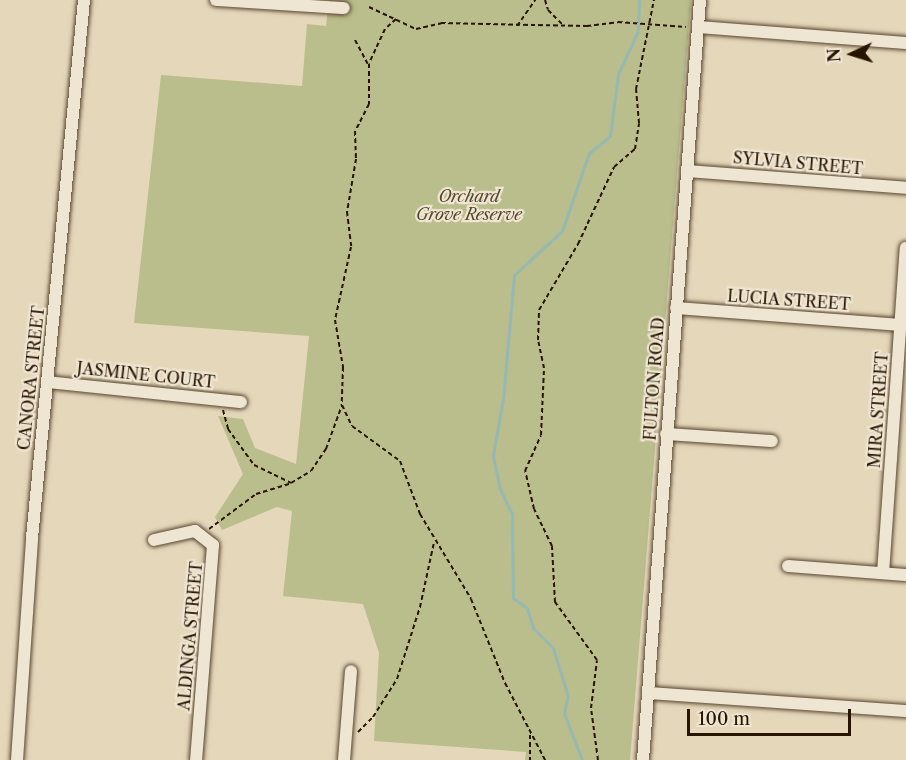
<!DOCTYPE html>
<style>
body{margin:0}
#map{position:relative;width:906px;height:760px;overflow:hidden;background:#e5d7ba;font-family:"Libre Caslon Text",serif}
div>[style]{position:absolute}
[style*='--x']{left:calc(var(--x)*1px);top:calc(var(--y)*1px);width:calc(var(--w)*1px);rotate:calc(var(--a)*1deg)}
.green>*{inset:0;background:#babd8c}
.stream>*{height:3px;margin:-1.5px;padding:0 1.5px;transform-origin:1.5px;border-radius:1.5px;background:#96b9b2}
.path>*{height:2px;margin-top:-1px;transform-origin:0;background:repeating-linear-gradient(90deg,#281500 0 4.5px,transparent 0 7.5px)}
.roads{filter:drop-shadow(0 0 2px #57462e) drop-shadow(0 0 2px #57462e)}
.minor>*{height:12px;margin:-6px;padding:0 6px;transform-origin:6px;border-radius:6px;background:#eee5d2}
span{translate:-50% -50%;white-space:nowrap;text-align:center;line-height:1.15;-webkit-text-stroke:4.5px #eee5d2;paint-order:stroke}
.street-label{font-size:16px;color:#281500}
.park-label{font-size:16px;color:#54472a;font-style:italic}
.north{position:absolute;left:822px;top:24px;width:60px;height:60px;-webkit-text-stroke:4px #eee5d2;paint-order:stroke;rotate:266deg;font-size:16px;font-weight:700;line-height:24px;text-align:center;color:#281500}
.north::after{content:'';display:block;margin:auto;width:21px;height:27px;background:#281500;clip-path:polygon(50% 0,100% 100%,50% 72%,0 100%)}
.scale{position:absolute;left:687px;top:709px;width:164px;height:27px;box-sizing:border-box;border:3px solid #281500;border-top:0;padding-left:8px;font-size:18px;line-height:21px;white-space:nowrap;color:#281500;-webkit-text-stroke:4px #eee5d2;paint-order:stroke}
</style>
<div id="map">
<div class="green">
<div style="clip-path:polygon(329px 0,691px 0,630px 760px,525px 760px,526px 752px,374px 741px,379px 653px,363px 604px,283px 596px,292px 511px,277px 507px,222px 530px,215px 517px,243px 474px,218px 416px,243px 419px,255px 448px,296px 464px,309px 336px,134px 323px,161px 75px,302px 86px,307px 24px,326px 26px)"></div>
</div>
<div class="stream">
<div style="--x:582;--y:760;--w:50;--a:-111"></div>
<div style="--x:564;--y:713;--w:17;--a:-77"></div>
<div style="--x:568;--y:696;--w:50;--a:-107.4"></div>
<div style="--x:553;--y:648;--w:28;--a:-135"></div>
<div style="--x:533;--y:628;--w:21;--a:-107"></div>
<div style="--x:527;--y:608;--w:17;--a:-144"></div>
<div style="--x:513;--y:598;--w:84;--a:-90.7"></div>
<div style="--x:512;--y:514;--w:28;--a:-116"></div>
<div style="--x:500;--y:489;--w:35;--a:-102"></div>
<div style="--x:493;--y:455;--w:57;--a:-79.9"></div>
<div style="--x:503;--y:399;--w:124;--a:-84.9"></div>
<div style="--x:514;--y:275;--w:65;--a:-42.5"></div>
<div style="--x:562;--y:231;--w:83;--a:-70.9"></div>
<div style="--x:589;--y:153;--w:27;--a:-39"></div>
<div style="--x:610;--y:136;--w:63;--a:-82.6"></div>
<div style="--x:618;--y:74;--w:47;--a:-65.1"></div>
<div style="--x:638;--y:31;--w:31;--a:-88"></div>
</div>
<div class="path">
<div style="--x:545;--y:0;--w:10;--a:73"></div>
<div style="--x:548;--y:10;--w:21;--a:45"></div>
<div style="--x:369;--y:7;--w:52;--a:25.1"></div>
<div style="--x:416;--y:29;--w:26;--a:-13"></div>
<div style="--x:441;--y:23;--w:146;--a:1.2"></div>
<div style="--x:587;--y:26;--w:31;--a:-7"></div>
<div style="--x:618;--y:22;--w:68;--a:4.2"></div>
<div style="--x:396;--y:19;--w:15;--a:138"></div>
<div style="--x:385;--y:29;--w:38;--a:115"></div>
<div style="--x:369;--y:64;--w:40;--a:90"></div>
<div style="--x:369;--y:104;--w:30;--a:117"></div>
<div style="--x:355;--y:131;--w:28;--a:88"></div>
<div style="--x:356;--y:159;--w:54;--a:99.6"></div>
<div style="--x:347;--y:212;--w:35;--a:83"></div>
<div style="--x:351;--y:247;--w:75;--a:102.4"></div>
<div style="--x:335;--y:320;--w:48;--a:80.3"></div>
<div style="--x:343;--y:367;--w:38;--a:92"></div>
<div style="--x:342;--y:405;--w:23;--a:65"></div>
<div style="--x:352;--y:426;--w:59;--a:36.1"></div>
<div style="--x:400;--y:461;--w:57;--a:69.3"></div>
<div style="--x:420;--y:514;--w:99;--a:59"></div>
<div style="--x:471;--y:599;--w:91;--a:68"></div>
<div style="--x:505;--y:683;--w:87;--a:62.5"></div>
<div style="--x:517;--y:26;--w:32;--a:-55"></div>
<div style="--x:355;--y:40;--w:27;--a:62"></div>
<div style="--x:223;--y:410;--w:20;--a:75"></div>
<div style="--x:228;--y:429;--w:44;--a:54.2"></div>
<div style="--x:254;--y:465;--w:41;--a:25.9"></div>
<div style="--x:209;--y:529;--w:59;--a:-36.7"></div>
<div style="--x:256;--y:494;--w:37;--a:-17"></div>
<div style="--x:291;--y:483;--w:23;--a:-31"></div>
<div style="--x:311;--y:471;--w:27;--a:-56"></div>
<div style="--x:326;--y:449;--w:47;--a:-70"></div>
<div style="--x:358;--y:732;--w:21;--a:-45"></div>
<div style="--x:373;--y:717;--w:45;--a:-57.7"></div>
<div style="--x:397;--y:679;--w:76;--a:-72.3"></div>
<div style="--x:420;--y:607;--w:66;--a:-77.8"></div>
<div style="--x:530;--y:735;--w:25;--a:90"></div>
<div style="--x:598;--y:760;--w:52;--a:-97.7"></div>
<div style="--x:591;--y:708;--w:48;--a:-82.9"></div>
<div style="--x:597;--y:660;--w:72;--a:-125.9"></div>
<div style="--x:555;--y:602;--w:56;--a:-93.1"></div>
<div style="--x:552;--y:546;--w:41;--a:-115.9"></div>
<div style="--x:534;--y:509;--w:39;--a:-103"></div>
<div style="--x:525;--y:471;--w:39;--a:-66"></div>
<div style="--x:541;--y:435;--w:67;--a:-87.4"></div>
<div style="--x:544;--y:368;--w:29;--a:-102"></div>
<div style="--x:538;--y:340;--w:30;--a:-88"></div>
<div style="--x:539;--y:310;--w:77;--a:-59.4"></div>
<div style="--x:578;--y:244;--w:85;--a:-64.9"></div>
<div style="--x:614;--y:167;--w:28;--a:-41"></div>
<div style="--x:635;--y:149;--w:26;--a:-81"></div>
<div style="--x:639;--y:123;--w:34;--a:-95"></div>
<div style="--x:636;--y:89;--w:91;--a:-78.6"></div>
</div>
<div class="roads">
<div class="minor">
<div style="--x:216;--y:0;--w:128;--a:3.6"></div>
<div style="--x:698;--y:27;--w:209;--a:4.4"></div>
<div style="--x:687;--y:171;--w:220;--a:4.4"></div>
<div style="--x:676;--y:308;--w:226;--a:4.3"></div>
<div style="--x:47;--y:382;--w:195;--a:5.9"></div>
<div style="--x:666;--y:434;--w:106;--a:3.8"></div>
<div style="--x:154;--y:540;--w:42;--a:-12.4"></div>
<div style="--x:195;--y:531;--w:23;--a:38"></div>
<div style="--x:213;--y:545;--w:216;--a:94.5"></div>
<div style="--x:788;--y:566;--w:118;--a:4.4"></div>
<div style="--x:883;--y:573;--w:326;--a:-86"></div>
<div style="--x:648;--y:693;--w:259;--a:4"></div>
<div style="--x:17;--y:760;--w:223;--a:-86.1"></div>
<div style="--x:32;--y:538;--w:541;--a:-84.48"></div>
<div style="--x:344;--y:760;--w:89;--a:-85.5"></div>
<div style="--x:643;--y:760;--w:762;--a:-85.71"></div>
</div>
</div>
<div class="street-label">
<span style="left:798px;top:163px;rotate:5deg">SYLVIA STREET</span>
<span style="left:789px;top:300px;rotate:4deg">LUCIA STREET</span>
<span style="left:146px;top:375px;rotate:6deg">JASMINE COURT</span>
<span style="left:31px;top:378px;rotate:-84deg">CANORA STREET</span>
<span style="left:654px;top:379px;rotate:-86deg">FULTON ROAD</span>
<span style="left:878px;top:410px;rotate:-86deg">MIRA STREET</span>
<span style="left:190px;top:636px;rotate:-85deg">ALDINGA STREET</span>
</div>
<div class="park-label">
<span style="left:469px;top:205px">Orchard<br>Grove Reserve</span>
</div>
<div class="north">N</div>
<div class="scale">100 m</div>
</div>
